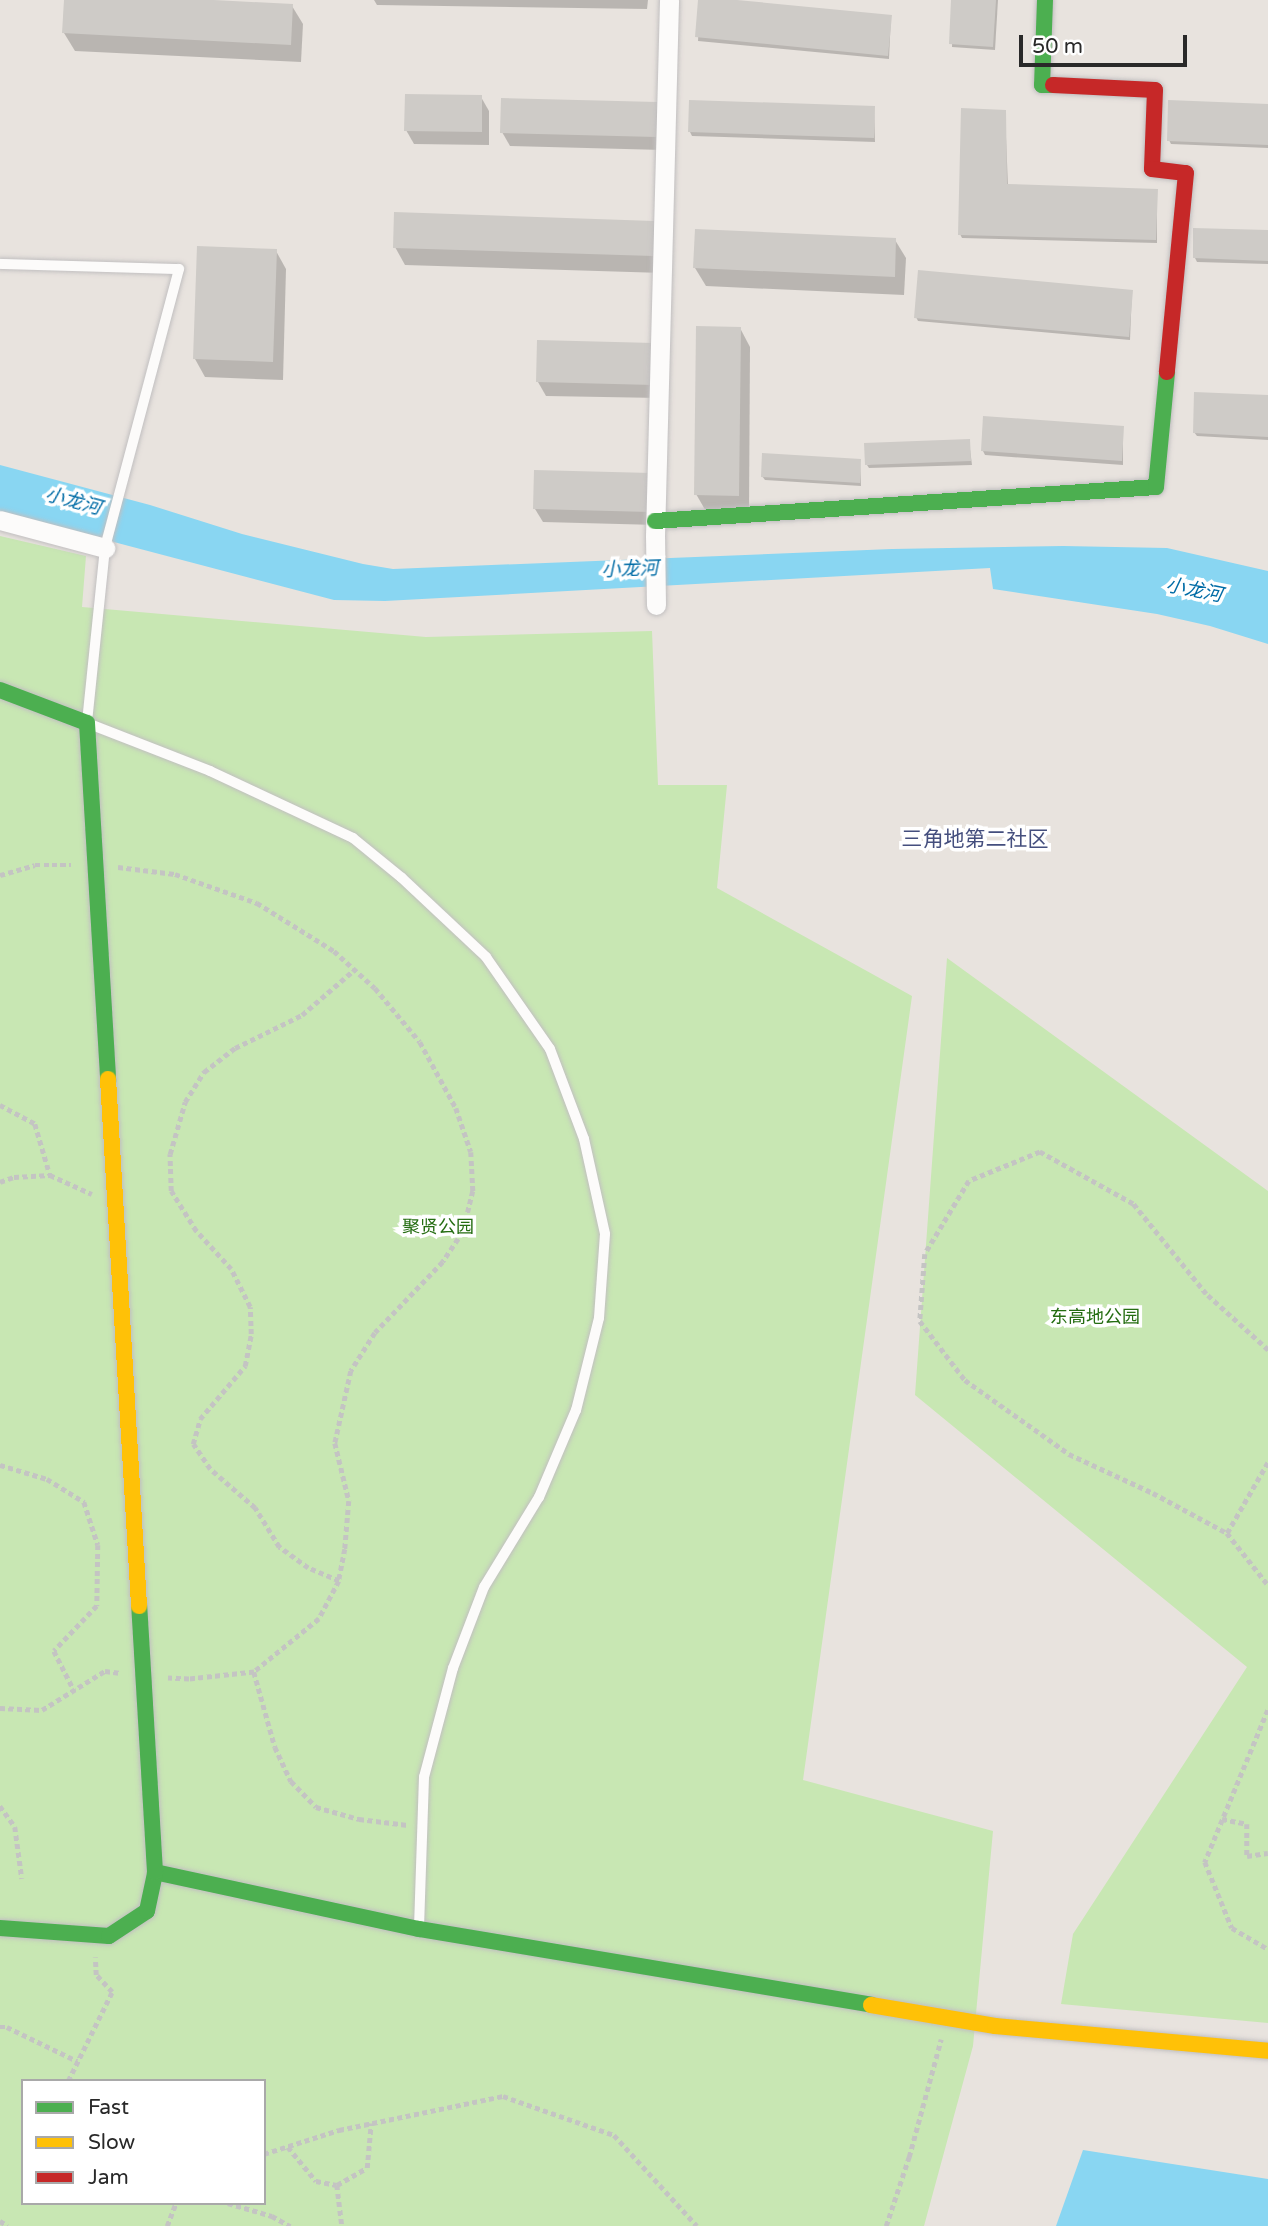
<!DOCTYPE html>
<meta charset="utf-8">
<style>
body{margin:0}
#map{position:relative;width:1268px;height:2226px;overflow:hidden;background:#e8e3de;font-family:"Varela Round","Noto Sans SC",sans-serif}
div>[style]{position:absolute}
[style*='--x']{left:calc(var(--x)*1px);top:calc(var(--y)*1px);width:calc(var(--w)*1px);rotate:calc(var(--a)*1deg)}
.green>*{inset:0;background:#c8e7b3}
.water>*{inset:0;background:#89d6f2}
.shadow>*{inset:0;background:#0003}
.building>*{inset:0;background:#cecbc7}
.path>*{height:4.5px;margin-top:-2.25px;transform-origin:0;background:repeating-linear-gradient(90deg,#c4c4c3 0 5px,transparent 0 8.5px)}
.roads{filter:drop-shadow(0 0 2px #c1bfc0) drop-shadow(0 0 2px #c1bfc0)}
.lane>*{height:10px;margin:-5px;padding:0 5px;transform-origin:5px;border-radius:5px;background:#fcfbfa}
.street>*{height:19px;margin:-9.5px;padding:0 9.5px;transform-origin:9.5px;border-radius:9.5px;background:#fcfbfa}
.fast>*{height:16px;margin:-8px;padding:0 8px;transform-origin:8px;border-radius:8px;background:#4caf50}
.slow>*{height:16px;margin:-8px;padding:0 8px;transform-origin:8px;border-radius:8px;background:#ffc107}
.jam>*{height:16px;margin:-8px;padding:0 8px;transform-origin:8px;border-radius:8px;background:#c62828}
span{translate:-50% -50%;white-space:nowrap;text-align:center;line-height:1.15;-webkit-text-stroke:7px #fff;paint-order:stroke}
.park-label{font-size:18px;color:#256d12}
.water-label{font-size:19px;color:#006ca6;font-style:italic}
.quarter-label{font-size:21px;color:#454f7e}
.legend{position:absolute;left:21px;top:2079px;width:245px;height:126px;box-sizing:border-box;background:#fff;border:2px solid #a9a9a9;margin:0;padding:9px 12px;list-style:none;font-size:21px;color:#292929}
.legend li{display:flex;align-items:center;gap:14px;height:35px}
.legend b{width:35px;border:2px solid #a9a9a9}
.scale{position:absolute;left:1019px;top:35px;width:168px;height:32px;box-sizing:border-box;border:4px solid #292929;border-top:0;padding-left:9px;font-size:21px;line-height:24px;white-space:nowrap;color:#292929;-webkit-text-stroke:5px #fff;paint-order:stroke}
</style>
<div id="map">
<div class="green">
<div style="clip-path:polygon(evenodd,0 536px,86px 556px,82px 607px,426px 637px,652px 631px,658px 785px,727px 785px,717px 888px,912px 996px,803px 1780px,993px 1831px,973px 2046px,924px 2226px,0 2226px,0 536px,23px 2081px,264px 2081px,264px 2203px,23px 2203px,23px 2081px)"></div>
<div style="clip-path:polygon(947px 958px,1268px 1191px,1268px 2023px,1061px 2004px,1073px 1934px,1247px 1667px,915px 1395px)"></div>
</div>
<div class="water">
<div style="clip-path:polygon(0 465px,150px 505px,242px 534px,363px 564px,393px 569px,892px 549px,1063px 546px,1167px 548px,1268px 571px,1268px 644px,1210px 626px,1157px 614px,993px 589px,990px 568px,385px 601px,334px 600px,0 512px)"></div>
<div style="clip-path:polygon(1083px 2150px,1268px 2179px,1268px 2226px,1056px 2226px)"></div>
</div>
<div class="shadow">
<div style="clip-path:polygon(66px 0,179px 0,292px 6px,303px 24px,301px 62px,75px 51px,64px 33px)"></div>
<div style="clip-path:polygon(374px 0,648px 0,647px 9px,377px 5px)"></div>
<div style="clip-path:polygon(700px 0,891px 16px,889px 59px,698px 41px)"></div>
<div style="clip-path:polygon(953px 0,998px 0,995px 50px,952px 47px)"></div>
<div style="clip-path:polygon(481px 97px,489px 111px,489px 145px,414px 144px,406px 130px)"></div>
<div style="clip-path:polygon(656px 104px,663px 150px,510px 146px,502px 132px)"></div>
<div style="clip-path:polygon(1268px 106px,1268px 148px,1171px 144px,1169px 140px)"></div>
<div style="clip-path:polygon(874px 107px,875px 142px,692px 136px,690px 132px)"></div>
<div style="clip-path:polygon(1005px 112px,1008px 186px,1157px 191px,1157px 243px,962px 238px,960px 234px)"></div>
<div style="clip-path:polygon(653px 222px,663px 273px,405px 265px,395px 247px)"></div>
<div style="clip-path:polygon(1268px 232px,1268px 264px,1197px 262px,1195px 258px)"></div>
<div style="clip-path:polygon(895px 240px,906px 258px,904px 295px,706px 286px,695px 268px)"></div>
<div style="clip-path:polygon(276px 251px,286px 269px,283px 380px,205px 377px,195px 359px)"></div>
<div style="clip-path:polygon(1132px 291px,1130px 340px,918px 321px,916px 317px)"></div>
<div style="clip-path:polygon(740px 328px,750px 347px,749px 513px,707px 513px,696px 494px)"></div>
<div style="clip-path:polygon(653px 344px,660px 398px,546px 396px,538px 382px)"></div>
<div style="clip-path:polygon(1268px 397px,1268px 440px,1197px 436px,1194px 432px)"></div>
<div style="clip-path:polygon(1123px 428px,1123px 465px,985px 455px,983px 451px)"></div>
<div style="clip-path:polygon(969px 441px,972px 465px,869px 468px,867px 465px)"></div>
<div style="clip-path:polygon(860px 461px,861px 486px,765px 480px,762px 476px)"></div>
<div style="clip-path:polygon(650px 475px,657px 525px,543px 522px,535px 509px)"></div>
</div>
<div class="building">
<div style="clip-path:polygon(64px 0,214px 0,293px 4px,291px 45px,62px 33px)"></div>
<div style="clip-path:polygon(698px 0,737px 0,892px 15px,888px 56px,695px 37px)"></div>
<div style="clip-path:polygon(951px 0,996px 0,993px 47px,949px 44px)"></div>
<div style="clip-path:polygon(405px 94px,482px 95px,482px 132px,404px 131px)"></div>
<div style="clip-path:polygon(501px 98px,657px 102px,656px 137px,500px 133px)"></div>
<div style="clip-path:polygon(689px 100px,875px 106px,874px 138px,688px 132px)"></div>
<div style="clip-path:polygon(1168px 100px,1268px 104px,1268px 145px,1167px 141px)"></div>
<div style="clip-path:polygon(961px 108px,1006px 110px,1007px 184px,1158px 189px,1156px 240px,958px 235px)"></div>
<div style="clip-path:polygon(394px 212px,654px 221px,653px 256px,393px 248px)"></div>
<div style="clip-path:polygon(1193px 228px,1268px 230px,1268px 261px,1193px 258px)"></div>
<div style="clip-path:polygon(695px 229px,896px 238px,895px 277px,693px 268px)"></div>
<div style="clip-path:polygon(197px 246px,277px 249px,273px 362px,193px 359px)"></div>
<div style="clip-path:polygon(918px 270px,1133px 290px,1129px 337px,914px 318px)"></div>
<div style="clip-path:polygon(696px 326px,741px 327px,739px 496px,694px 495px)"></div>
<div style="clip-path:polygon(537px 340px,654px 343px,653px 385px,536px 382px)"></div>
<div style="clip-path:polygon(1194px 392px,1268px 395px,1268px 437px,1193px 433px)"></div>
<div style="clip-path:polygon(983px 416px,1124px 426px,1122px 461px,981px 451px)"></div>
<div style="clip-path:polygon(970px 439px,971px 461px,865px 465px,864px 443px)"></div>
<div style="clip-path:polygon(762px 453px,861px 459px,860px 483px,761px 477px)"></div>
<div style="clip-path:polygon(534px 470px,651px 473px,650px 512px,533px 509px)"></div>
</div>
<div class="path">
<div style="--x:118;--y:867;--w:57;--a:7"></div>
<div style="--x:175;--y:874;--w:87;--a:19.5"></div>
<div style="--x:257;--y:903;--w:91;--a:31.9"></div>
<div style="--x:334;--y:951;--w:55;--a:42.1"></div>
<div style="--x:375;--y:988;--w:70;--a:50.2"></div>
<div style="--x:420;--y:1042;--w:75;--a:61.4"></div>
<div style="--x:456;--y:1108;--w:46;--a:71.2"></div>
<div style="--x:471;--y:1152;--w:39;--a:87"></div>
<div style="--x:473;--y:1191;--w:42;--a:103.7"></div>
<div style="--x:463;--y:1232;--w:36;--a:124"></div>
<div style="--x:443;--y:1262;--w:98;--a:133.8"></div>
<div style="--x:375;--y:1333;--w:45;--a:122.3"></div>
<div style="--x:351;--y:1371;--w:74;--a:102.5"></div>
<div style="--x:335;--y:1443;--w:60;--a:76.4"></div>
<div style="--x:349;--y:1501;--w:48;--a:94.8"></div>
<div style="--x:345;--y:1549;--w:33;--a:101"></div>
<div style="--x:339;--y:1581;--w:43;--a:117.8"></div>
<div style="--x:319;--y:1619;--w:84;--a:140.8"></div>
<div style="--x:254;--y:1672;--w:65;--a:173.9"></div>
<div style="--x:189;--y:1679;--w:21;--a:-177"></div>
<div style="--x:0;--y:875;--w:36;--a:-16"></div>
<div style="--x:35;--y:865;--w:36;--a:0"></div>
<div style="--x:0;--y:1105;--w:40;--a:28"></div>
<div style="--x:35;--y:1124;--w:53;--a:73.6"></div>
<div style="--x:0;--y:1182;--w:15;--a:-20"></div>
<div style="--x:14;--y:1177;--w:36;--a:-3"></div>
<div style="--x:50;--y:1175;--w:46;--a:24.3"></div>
<div style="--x:1268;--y:1350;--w:84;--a:-137.9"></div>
<div style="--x:1206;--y:1294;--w:116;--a:-129"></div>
<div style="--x:1133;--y:1204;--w:107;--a:-150.8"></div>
<div style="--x:1040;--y:1152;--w:77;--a:157.8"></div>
<div style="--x:969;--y:1181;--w:85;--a:121.1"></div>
<div style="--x:925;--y:1254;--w:67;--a:94.3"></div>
<div style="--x:920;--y:1321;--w:74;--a:52.7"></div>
<div style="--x:965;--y:1380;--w:128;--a:35.4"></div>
<div style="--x:1069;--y:1454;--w:93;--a:24.9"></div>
<div style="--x:1153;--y:1493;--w:84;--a:28.4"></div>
<div style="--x:1227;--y:1533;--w:66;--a:51.7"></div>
<div style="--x:0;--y:1465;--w:49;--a:16.6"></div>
<div style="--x:47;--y:1479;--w:44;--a:31.9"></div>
<div style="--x:84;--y:1502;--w:45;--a:72"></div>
<div style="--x:98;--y:1545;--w:61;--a:90.9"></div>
<div style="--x:97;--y:1606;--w:62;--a:133.7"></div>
<div style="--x:54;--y:1651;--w:44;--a:62.9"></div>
<div style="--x:1227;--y:1533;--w:82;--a:-60"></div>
<div style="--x:339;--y:1581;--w:34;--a:-157"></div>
<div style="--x:308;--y:1568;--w:36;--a:-144"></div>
<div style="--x:279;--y:1547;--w:46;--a:-121.6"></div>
<div style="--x:255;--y:1508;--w:60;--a:-139.1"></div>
<div style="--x:210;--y:1469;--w:30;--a:-124"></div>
<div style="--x:193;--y:1444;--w:26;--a:-74"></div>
<div style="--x:200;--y:1419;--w:70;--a:-49.7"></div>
<div style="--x:245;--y:1366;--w:33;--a:-79"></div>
<div style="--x:251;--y:1334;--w:27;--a:-92"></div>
<div style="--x:250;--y:1307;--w:42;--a:-116.6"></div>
<div style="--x:231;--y:1269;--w:52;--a:-132.6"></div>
<div style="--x:196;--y:1231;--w:47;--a:-122"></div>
<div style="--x:171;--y:1191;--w:37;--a:-92"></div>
<div style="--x:170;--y:1154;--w:54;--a:-73.9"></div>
<div style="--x:185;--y:1102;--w:36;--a:-58"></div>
<div style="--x:204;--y:1072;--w:39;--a:-38"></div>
<div style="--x:235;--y:1048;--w:75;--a:-26.2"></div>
<div style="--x:302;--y:1015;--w:69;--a:-40.9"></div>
<div style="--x:254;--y:1672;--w:78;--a:74.4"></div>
<div style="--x:275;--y:1747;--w:38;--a:65"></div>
<div style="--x:291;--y:1781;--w:36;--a:46"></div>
<div style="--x:316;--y:1807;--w:45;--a:15.6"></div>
<div style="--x:359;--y:1819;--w:49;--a:7"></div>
<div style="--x:0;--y:1708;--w:42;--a:2.7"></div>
<div style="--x:42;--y:1710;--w:74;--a:-31.8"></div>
<div style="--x:105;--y:1671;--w:16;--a:7"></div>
<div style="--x:1268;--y:1710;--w:165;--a:112.5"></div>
<div style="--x:1205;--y:1862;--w:71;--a:67.8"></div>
<div style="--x:1232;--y:1928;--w:42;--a:30.3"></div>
<div style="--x:0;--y:1806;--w:26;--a:54"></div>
<div style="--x:15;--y:1827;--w:52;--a:82.3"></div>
<div style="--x:1222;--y:1819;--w:25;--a:11"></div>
<div style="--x:1247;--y:1824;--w:32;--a:90"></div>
<div style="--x:1247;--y:1856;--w:21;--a:-8"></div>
<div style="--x:0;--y:2027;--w:7;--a:0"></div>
<div style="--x:7;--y:2027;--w:78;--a:25.9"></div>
<div style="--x:68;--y:2081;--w:99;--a:-63.7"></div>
<div style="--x:112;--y:1992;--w:23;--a:-133"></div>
<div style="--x:96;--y:1975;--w:18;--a:-93"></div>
<div style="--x:288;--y:2147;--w:44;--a:50.5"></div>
<div style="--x:316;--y:2181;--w:21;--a:11"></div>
<div style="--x:337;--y:2185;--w:41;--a:83"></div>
<div style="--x:264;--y:2154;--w:79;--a:-17.7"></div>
<div style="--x:339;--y:2130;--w:167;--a:-11.7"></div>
<div style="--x:503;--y:2096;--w:118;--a:19.4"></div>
<div style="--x:614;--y:2135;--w:123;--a:47.6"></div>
<div style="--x:337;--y:2185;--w:34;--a:-30"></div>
<div style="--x:367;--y:2168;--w:45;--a:-84.9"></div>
<div style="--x:228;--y:2203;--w:46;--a:16.5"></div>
<div style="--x:272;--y:2216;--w:21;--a:29"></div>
<div style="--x:0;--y:2221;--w:9;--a:32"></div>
<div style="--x:167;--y:2226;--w:25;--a:-69"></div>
<div style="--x:886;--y:2226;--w:73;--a:-71.6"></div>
<div style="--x:909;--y:2157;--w:122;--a:-74.8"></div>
</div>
<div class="roads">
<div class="lane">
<div style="--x:0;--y:264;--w:179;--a:1.6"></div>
<div style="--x:179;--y:269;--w:289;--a:104.9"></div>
<div style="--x:105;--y:548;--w:176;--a:95.9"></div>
<div style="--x:87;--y:723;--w:132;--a:21.3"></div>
<div style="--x:210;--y:771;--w:158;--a:25.1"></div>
<div style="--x:353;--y:838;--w:63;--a:39.2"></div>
<div style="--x:402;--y:878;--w:115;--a:43.2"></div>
<div style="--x:486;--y:957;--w:112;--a:55.2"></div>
<div style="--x:550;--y:1049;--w:96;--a:69.3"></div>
<div style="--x:584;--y:1139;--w:97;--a:77.5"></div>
<div style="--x:605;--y:1234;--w:84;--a:94.1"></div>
<div style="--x:599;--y:1318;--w:95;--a:104"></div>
<div style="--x:576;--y:1410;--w:95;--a:113"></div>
<div style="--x:539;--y:1497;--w:105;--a:121.4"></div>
<div style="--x:484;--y:1587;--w:87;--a:110.9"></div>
<div style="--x:453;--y:1668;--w:113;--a:104.9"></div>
<div style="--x:424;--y:1777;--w:151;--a:91.9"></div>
</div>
<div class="street">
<div style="--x:0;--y:520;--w:109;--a:14.9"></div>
<div style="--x:656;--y:605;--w:69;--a:-90.8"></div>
<div style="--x:655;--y:536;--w:536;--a:-88.5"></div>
</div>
<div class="fast">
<div style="--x:1045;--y:0;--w:85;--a:92"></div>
<div style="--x:1042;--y:85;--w:11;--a:0"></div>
<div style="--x:655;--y:521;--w:502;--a:-3.88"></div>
<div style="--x:1156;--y:487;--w:116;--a:-84.5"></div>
<div style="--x:0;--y:690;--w:93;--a:20.8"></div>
<div style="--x:87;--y:723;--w:357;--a:86.6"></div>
<div style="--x:155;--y:1872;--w:270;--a:12.2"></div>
<div style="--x:419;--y:1929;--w:458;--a:9.5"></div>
<div style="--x:0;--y:1928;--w:109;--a:4.2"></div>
<div style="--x:109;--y:1936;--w:45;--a:-33.3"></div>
<div style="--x:147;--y:1911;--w:40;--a:-78"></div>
<div style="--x:155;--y:1872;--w:266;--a:-93.4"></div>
</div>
<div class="slow">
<div style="--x:108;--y:1079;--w:528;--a:86.63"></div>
<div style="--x:871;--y:2005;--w:126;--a:9.6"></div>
<div style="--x:995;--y:2026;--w:274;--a:5.2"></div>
</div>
<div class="jam">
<div style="--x:1053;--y:85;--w:102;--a:2.8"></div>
<div style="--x:1155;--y:90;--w:79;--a:92.2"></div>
<div style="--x:1152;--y:169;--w:34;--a:7"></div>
<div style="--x:1186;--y:173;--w:200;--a:95.5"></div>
</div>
</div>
<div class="park-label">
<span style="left:438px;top:1227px">聚贤公园</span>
<span style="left:1095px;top:1317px">东高地公园</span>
</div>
<div class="water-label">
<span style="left:73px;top:502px;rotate:15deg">小龙河</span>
<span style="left:630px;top:570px;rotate:-2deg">小龙河</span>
<span style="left:1194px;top:591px;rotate:11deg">小龙河</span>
</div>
<div class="quarter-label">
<span style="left:975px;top:840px">三角地第二社区</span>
</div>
<ul class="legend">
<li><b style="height:9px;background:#4caf50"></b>Fast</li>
<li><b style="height:9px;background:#ffc107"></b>Slow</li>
<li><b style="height:9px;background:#c62828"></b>Jam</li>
</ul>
<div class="scale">50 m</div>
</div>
